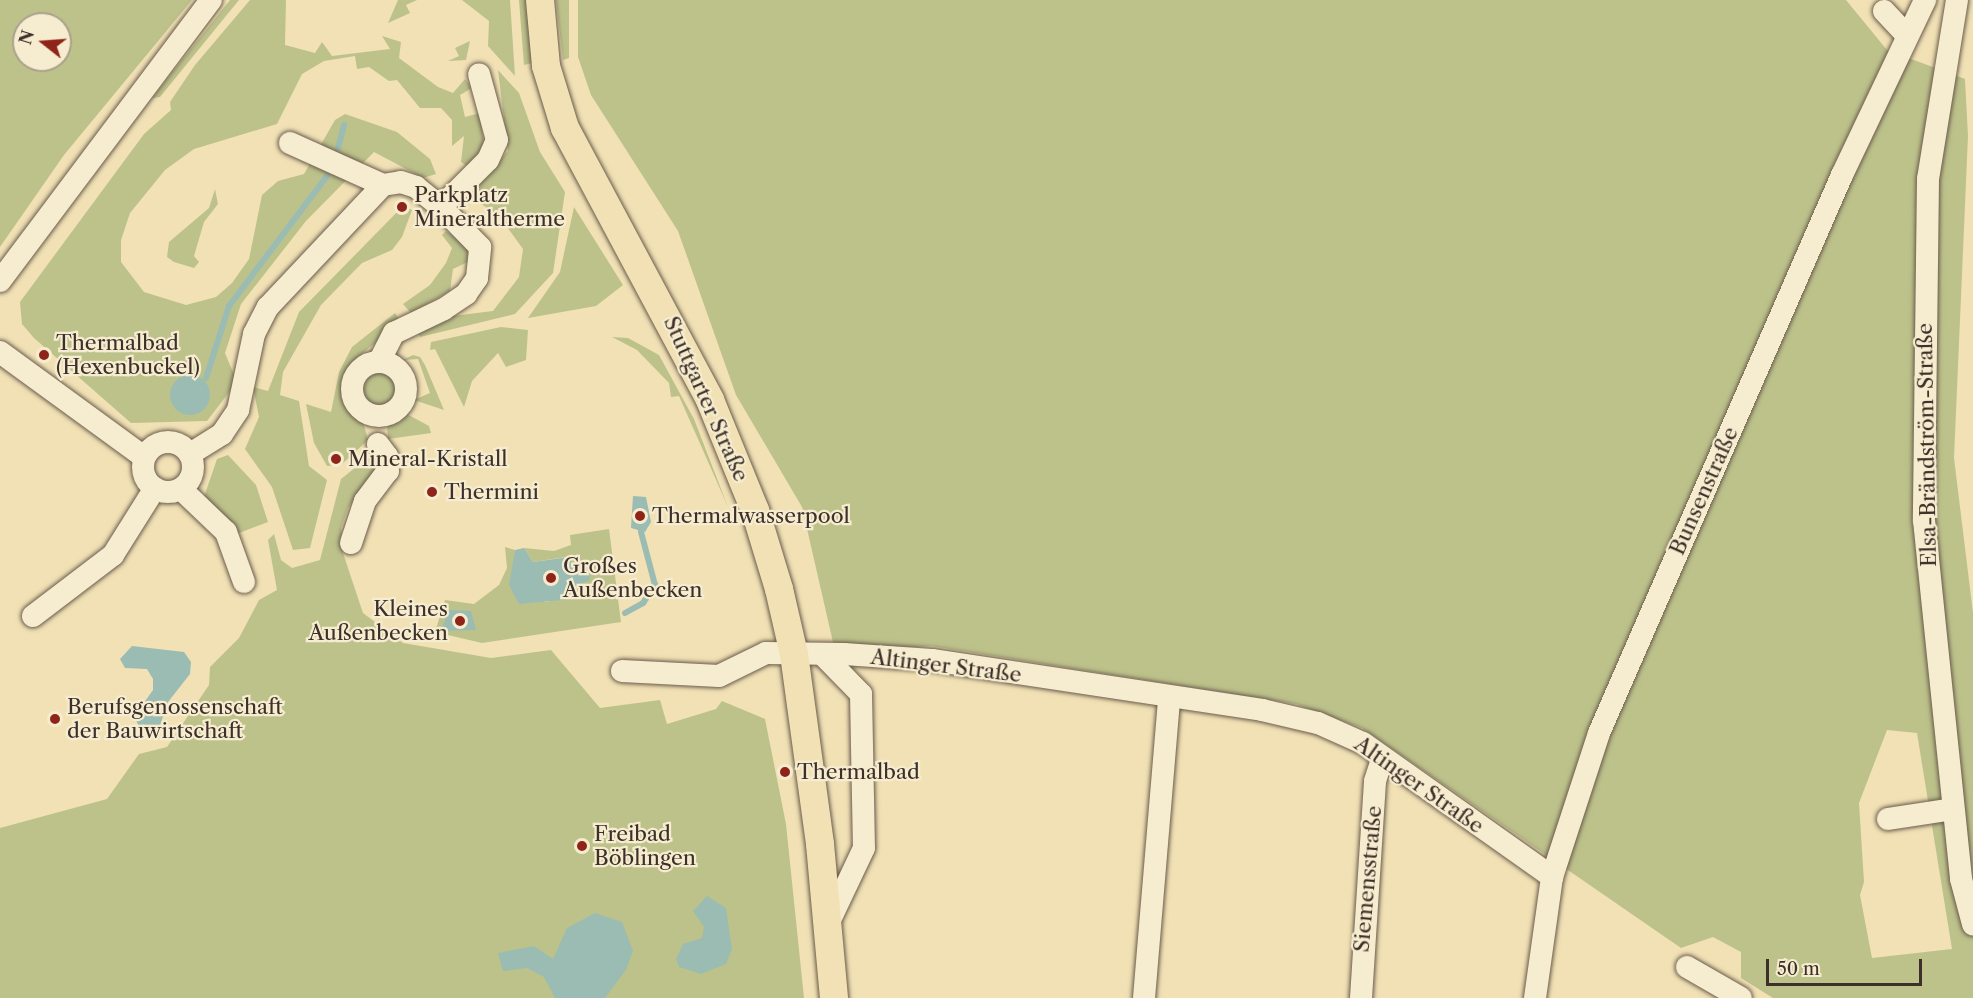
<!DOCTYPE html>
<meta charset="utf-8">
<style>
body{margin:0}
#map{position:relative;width:1973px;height:998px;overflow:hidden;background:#f1e1b5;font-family:"Libre Caslon Text",serif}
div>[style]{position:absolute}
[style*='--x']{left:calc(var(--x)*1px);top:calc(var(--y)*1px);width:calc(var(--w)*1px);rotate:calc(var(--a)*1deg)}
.green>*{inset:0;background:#bdc28b}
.round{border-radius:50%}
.water>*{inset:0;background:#9bbcb2}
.stream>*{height:6px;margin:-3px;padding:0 3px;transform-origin:3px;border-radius:3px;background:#9bbcb2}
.roads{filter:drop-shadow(0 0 2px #6a5c4c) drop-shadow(0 0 2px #6a5c4c)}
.minor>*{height:22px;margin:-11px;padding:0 11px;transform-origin:11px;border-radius:11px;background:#f6eccf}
.minor>.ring{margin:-11px;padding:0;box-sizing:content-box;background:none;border:22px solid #f6eccf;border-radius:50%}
.major>*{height:28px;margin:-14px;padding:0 14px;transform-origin:14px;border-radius:14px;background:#f1e1b5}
.dots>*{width:16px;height:16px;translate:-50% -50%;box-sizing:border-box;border:3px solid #f6eccf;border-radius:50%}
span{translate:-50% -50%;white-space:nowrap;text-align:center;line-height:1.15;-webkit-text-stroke:4.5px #f6eccf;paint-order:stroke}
.poi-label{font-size:21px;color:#3d2f29}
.left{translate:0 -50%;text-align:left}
.right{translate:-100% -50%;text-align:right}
.street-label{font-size:21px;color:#3d2f29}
.north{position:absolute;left:12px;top:12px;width:60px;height:60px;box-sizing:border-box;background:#f6eccf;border:2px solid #aca08d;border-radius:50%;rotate:287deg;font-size:16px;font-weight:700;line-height:24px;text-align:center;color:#3d2f29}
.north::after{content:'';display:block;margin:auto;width:21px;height:27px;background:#8f2418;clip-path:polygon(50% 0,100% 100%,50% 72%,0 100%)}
.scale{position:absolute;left:1766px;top:959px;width:156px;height:27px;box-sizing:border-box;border:3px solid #3d2f29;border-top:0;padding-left:8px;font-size:18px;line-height:21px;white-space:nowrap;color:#3d2f29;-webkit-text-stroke:4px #f6eccf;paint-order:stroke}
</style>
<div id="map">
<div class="green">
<div style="clip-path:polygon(evenodd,0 0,192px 0,64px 155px,0 247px,0 0,24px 24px,60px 24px,60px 60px,24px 60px,24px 24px)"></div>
<div style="clip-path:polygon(230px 0,239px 0,160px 97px,152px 98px)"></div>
<div style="clip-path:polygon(250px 0,286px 0,285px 45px,315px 53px,322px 42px,332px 56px,390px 49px,382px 36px,401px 42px,399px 58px,438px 87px,453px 93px,465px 79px,472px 88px,460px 95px,465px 117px,480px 113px,484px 146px,467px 166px,461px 162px,464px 136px,452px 146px,452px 120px,441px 108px,420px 108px,397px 80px,389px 81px,369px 67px,357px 69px,355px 56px,324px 61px,302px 74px,277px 124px,194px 149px,165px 170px,130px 213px,121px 240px,121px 262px,144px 292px,186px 305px,216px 297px,232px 283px,249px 259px,262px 195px,278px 181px,304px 174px,335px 120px,345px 114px,397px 132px,430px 159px,436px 174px,423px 178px,374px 152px,306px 221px,241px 304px,225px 353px,237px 382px,207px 421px,131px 423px,34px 338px,22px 324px,20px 302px,144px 134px,171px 110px,170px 102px,195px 65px)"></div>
<div style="clip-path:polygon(398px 0,417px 0,406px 5px,410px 13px,388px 23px)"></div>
<div style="clip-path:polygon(462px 0,510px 0,515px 76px,488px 46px,489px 21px)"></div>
<div style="clip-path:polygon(519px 0,526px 0,532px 63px,524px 65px)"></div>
<div style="clip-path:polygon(556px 0,569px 0,569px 58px,563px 60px)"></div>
<div style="clip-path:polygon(evenodd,578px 0,1846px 0,1887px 50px,1965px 79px,1968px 136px,1954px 458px,1973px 613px,1973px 998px,1773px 998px,1741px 978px,1741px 952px,1713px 937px,1681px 948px,1362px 728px,1296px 704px,932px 646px,835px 651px,802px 507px,736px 395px,678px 231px,591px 95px,578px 57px,578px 0,1887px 730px,1917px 733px,1952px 949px,1872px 958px,1860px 895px,1864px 882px,1859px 803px,1887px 730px)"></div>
<div style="clip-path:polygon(470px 41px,466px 60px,448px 61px,459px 56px,455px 48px)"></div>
<div style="clip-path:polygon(498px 70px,519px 93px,540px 152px,565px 192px,553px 273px,515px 314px,420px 337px,417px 332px,444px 317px,493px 311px,519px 277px,523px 249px,500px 217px,470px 196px,508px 151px)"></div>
<div style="clip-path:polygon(215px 189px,218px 204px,204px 222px,194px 256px,199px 262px,194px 268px,174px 262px,167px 257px,169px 242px,209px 208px)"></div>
<div style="clip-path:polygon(404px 205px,412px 210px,402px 237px,392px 250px,362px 263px,321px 305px,283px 372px,280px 395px,299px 401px,309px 466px,327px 480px,310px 548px,293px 550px,272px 487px,245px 449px,259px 417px,253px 387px,268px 391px,299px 312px)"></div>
<div style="clip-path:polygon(574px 207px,623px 285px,596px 306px,528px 318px,560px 272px)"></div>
<div style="clip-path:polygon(446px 231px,466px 245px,470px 261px,453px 269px,450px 291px,411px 313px,403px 304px,430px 285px,446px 263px,452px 248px,442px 235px)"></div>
<div style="clip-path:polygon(395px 313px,401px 322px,353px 361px,348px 375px,347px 403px,363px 422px,368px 440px,341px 465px,327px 466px,314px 443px,306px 404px,331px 412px,339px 372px,352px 347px)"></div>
<div style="clip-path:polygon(501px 327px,528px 330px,526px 360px,506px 367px,498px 353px,472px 381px,464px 407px,435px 349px,430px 350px,431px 342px)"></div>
<div style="clip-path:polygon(612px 337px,628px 338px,659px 355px,694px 419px,728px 507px,679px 396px,671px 397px,669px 383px,637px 350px)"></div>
<div style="clip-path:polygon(413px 355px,420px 357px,425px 365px,444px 410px,414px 400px,430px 393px,418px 359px,403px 360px)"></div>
<div class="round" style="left:364px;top:373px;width:32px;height:32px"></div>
<div style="clip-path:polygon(405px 413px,429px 426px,431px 433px,388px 439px,387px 424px,400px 422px)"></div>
<div style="clip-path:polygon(228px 455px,256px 485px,268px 522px,234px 535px,202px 503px,217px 459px)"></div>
<div style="clip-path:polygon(371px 455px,381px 458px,380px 463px,348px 508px,341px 528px,343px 553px,363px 613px,403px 643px,491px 658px,551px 650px,600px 708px,660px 700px,667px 724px,716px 709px,722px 701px,765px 719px,786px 824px,804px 998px,0 998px,0 828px,107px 799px,139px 754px,167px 747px,209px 685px,210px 667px,239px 638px,259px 600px,277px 590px,268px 540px,274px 534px,281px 560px,292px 568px,320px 560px,341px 479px)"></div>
<div style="clip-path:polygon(609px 529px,621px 622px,482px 643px,435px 632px,445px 600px,474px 604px,499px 585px,507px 568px,505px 547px,515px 550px,512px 591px,546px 602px,568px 597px,573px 569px,566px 557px,533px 562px,524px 548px,554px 551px,571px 545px,570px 535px)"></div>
</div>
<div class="water">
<div class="round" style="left:170px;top:375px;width:40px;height:40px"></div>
<div style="clip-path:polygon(633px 496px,646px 497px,651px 522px,645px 532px,631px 528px)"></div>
<div style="clip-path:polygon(524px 548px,533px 562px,569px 557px,573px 569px,589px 572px,590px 580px,576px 586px,574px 599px,519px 604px,509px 585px,515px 550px)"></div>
<div style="clip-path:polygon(449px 610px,471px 611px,476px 630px,441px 631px)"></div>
<div style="clip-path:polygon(132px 646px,184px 652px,191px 662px,190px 674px,168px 702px,158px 731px,140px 728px,134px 717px,153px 690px,153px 679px,147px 669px,125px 668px,120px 659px)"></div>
<div style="clip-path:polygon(707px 896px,726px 908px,732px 949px,726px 964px,701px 974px,679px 967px,676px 959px,683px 944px,702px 938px,704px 927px,693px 911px)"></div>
<div style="clip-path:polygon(595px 913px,622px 922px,633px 951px,626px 970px,605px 998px,555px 998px,544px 977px,527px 968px,503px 971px,498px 953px,534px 946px,553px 959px,567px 928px)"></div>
</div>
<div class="stream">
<div style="--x:338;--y:148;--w:24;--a:-75"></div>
<div style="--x:206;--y:378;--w:76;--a:-72.3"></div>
<div style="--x:229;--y:306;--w:163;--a:-53"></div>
<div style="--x:625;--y:613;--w:21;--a:-29"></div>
<div style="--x:643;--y:603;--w:22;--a:-56"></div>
<div style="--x:655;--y:585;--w:55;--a:-104.8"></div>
</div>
<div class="roads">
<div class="minor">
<div style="--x:1957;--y:0;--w:181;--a:99.2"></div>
<div style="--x:1928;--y:179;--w:341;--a:90.7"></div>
<div style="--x:1924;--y:520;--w:361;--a:84.1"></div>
<div style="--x:1961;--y:879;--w:47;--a:75.1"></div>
<div style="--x:1884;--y:11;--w:34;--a:47"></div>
<div style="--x:290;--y:143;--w:102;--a:24.3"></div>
<div style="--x:0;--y:281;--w:351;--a:-53.1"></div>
<div style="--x:0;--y:352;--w:178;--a:36.1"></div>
<div style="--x:379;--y:362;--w:33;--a:-63"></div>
<div style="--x:394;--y:333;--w:55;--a:-25.6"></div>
<div style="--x:444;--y:309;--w:27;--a:-34"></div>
<div style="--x:466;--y:294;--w:19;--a:-55"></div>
<div style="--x:477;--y:278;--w:31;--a:-84"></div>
<div style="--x:480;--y:247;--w:56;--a:-134.3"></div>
<div class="ring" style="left:352px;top:362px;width:32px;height:32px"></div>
<div class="ring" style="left:143px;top:442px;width:28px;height:28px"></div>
<div style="--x:190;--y:454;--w:38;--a:-32"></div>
<div style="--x:222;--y:434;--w:29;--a:-56"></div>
<div style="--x:238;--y:410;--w:78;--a:-78.1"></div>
<div style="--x:254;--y:334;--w:30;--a:-63"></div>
<div style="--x:268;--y:307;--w:168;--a:-46.7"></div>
<div style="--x:383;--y:185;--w:18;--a:-9"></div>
<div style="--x:401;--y:182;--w:16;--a:18"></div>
<div style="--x:416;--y:187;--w:32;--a:39"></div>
<div style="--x:441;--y:207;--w:66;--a:-45"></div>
<div style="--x:488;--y:160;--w:22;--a:-66"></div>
<div style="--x:497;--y:140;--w:68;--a:-105.3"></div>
<div style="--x:181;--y:489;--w:62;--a:43.7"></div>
<div style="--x:226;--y:532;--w:53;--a:70.2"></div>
<div style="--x:351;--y:543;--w:44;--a:-71.6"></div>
<div style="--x:365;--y:501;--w:38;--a:-53"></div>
<div style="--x:388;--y:471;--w:15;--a:-94"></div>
<div style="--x:387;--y:456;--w:15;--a:-127"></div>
<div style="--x:33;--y:616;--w:101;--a:-37.3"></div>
<div style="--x:113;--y:555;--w:79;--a:-57.9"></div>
<div style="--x:822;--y:654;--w:56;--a:45.7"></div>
<div style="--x:861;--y:694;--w:154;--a:88.9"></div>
<div style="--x:864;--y:848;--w:82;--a:115.3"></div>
<div style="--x:622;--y:671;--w:97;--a:3"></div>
<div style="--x:719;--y:676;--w:52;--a:-26.1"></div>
<div style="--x:766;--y:653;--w:78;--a:0.7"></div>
<div style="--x:844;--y:654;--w:88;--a:3.9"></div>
<div style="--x:932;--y:660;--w:334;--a:8.6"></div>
<div style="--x:1262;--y:710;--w:57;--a:13.1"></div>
<div style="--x:1318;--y:723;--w:49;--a:24"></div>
<div style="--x:1363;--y:743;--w:232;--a:35.3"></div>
<div style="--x:1888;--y:819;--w:66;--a:-8.7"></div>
<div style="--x:1687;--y:967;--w:62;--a:29.9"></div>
<div style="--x:1144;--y:998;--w:300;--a:-85.2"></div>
<div style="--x:1361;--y:998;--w:217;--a:-86.3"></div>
<div style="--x:1375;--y:781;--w:22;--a:-72"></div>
<div style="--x:1535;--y:998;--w:122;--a:-82"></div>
<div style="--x:1552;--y:877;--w:151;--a:-71.9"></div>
<div style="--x:1599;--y:733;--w:609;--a:-66.47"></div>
<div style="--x:1842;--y:175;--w:194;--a:-64.6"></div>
</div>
<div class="major">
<div style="--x:540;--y:0;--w:66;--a:84.8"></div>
<div style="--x:546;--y:66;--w:65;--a:73"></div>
<div style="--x:565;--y:128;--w:308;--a:61.9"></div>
<div style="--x:710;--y:400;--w:119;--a:67.8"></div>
<div style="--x:755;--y:510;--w:83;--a:73.1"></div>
<div style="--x:779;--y:589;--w:67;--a:77"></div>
<div style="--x:794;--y:654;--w:192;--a:82.2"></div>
<div style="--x:820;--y:844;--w:155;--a:84.8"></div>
</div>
</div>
<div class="dots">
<div style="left:402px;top:207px;background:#8f2418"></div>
<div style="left:44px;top:355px;background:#8f2418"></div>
<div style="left:336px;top:459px;background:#8f2418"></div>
<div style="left:432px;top:492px;background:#8f2418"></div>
<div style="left:640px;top:516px;background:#8f2418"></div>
<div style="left:551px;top:578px;background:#8f2418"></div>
<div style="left:460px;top:621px;background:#8f2418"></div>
<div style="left:55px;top:719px;background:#8f2418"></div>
<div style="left:785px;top:772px;background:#8f2418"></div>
<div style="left:582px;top:846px;background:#8f2418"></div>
</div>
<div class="poi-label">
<span class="left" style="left:414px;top:207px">Parkplatz<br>Mineraltherme</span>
<span class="left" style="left:56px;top:355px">Thermalbad<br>(Hexenbuckel)</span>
<span class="left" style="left:348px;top:459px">Mineral-Kristall</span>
<span class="left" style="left:444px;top:492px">Thermini</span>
<span class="left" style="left:652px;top:516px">Thermalwasserpool</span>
<span class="left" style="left:563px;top:578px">Großes<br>Außenbecken</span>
<span class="right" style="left:448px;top:621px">Kleines<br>Außenbecken</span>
<span class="left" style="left:67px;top:719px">Berufsgenossenschaft<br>der Bauwirtschaft</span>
<span class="left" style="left:797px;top:772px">Thermalbad</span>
<span class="left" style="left:594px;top:846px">Freibad<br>Böblingen</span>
</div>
<div class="street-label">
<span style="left:706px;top:399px;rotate:66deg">Stuttgarter Straße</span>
<span style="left:1927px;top:445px;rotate:-91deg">Elsa-Brändström-Straße</span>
<span style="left:1704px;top:491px;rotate:-66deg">Bunsenstraße</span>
<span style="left:946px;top:666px;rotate:7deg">Altinger Straße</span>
<span style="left:1419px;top:785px;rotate:35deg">Altinger Straße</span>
<span style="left:1368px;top:879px;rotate:-85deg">Siemensstraße</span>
</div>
<div class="north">N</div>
<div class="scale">50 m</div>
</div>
